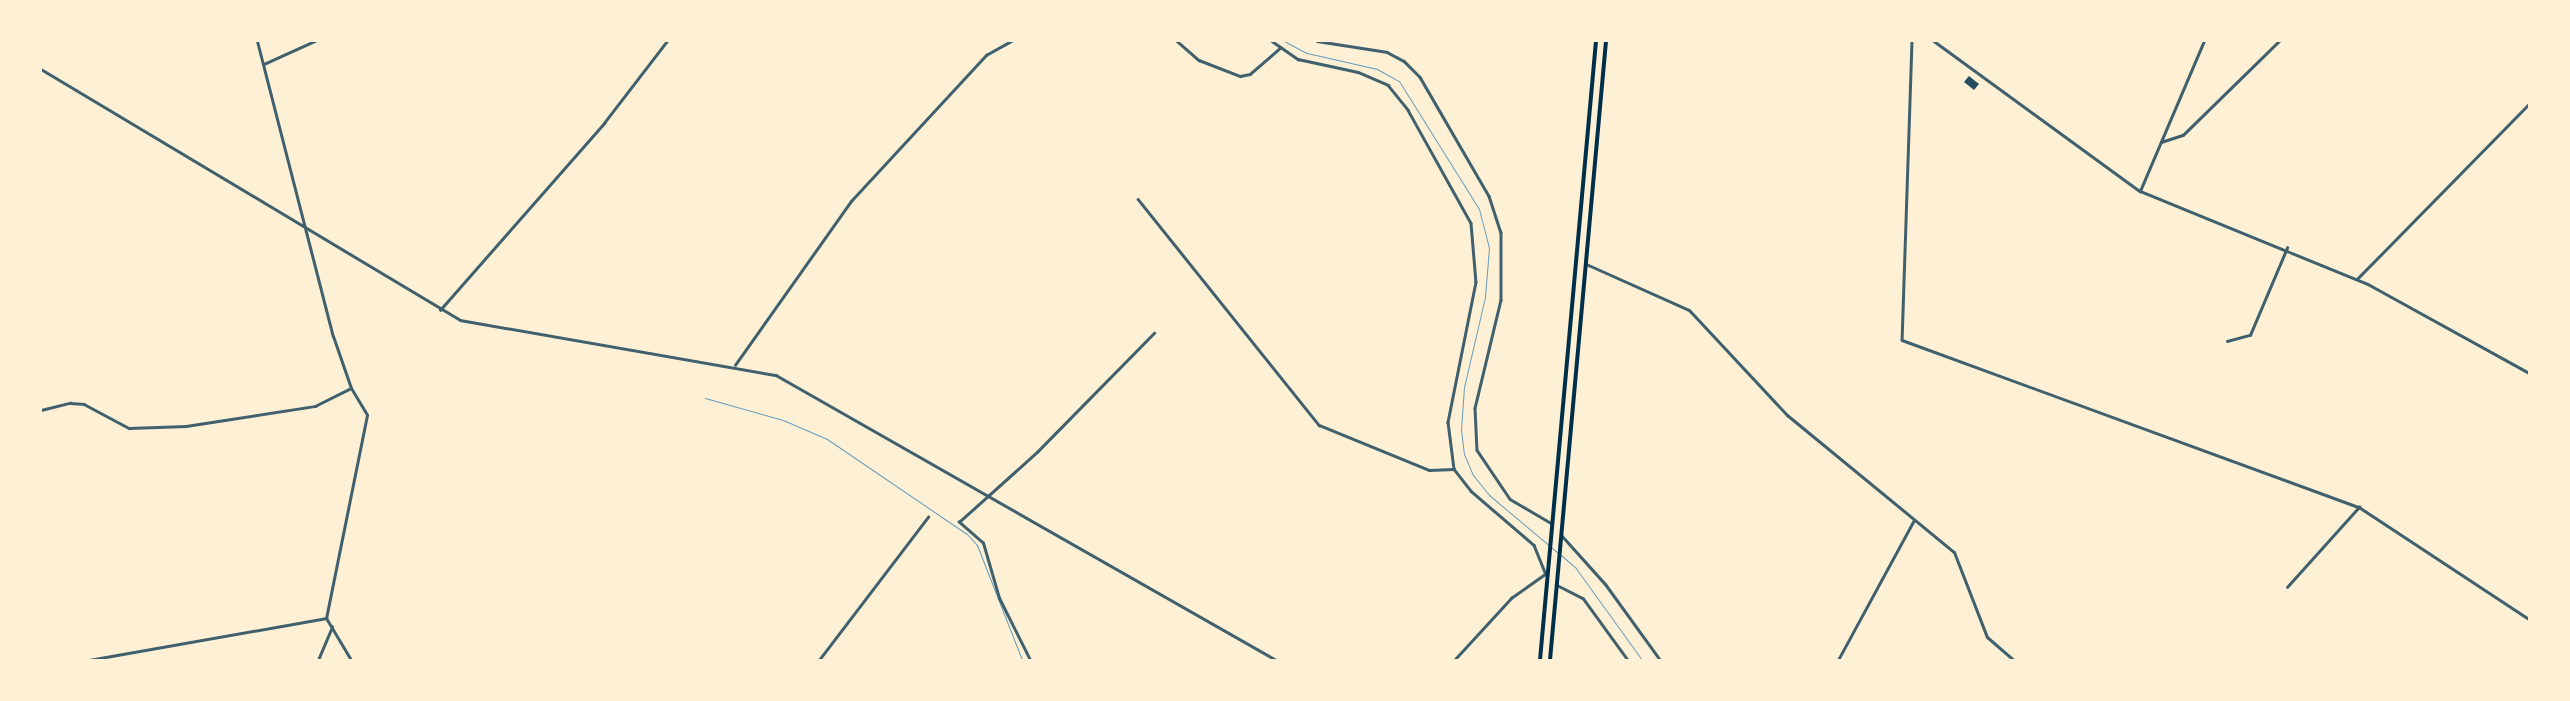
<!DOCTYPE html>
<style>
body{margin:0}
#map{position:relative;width:2570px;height:701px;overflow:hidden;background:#fdf0d5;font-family:"Sofia Sans Condensed",sans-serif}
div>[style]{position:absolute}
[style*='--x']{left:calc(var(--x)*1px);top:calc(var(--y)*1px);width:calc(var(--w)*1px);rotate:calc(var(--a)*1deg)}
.stream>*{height:1px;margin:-0.5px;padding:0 0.5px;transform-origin:0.5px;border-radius:0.5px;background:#669bbc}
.building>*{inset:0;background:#264d5e}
.minor>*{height:2.5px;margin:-1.25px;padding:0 1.25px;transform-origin:1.25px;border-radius:1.25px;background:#3f606c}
.tertiary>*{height:3px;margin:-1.5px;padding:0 1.5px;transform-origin:1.5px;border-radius:1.5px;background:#3f606c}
.trunk>*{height:4px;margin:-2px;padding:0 2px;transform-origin:2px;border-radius:2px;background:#003049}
span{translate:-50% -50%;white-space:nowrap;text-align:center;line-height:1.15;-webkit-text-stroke:5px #fdf0d5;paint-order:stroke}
.frame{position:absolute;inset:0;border:42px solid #fdf0d5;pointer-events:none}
</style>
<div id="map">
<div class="stream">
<div style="--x:1284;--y:41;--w:26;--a:28"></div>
<div style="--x:1307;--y:53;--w:72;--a:12.9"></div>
<div style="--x:1377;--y:69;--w:25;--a:29"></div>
<div style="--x:1399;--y:81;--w:151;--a:58"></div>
<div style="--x:1479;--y:209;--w:40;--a:75.6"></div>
<div style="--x:1489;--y:248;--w:49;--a:94.7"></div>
<div style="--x:1485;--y:297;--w:92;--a:103.1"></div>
<div style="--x:1464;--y:387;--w:43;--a:94"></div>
<div style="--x:1461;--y:430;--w:24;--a:83"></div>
<div style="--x:1464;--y:454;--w:23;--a:67"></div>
<div style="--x:1473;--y:475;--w:26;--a:51"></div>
<div style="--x:1489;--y:495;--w:90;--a:40"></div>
<div style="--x:705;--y:398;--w:81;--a:15.8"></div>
<div style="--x:783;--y:420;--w:48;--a:23.4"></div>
<div style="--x:827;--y:439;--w:169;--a:34.2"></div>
<div style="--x:967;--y:534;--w:15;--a:48"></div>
<div style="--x:977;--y:545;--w:123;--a:68.6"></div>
<div style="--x:1561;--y:555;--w:18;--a:41"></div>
<div style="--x:1575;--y:567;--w:115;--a:54.2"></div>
</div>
<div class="building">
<div style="clip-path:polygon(1969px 76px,1979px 84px,1974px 90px,1964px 82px)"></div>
</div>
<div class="minor">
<div style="--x:1177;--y:41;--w:29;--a:41"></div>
<div style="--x:1199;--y:60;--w:44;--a:21.3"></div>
<div style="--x:1240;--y:76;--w:10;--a:-11"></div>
<div style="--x:1250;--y:74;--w:40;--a:-41"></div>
<div style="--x:1272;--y:41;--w:32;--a:35"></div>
<div style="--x:1298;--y:59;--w:61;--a:12.2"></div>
<div style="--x:1358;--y:72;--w:33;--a:23"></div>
<div style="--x:1388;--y:85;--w:32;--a:51"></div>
<div style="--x:1408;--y:110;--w:129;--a:60.9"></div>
<div style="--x:1471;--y:223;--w:59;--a:85.2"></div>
<div style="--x:1476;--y:282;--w:143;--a:101.3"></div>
<div style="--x:1448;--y:422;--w:47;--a:82.7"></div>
<div style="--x:1454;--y:469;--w:28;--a:52"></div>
<div style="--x:1471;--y:491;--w:83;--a:40.6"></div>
<div style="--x:1534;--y:545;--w:31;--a:68"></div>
<div style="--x:1546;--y:574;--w:42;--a:144.8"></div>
<div style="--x:1512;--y:598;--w:84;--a:132.6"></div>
<div style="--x:1317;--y:41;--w:71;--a:8.9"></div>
<div style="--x:1387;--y:52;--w:19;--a:28"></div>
<div style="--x:1404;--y:61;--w:23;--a:45"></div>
<div style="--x:1420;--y:77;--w:138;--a:59.9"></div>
<div style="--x:1489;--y:196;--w:38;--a:72"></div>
<div style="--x:1501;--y:232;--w:68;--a:90"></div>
<div style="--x:1501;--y:300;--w:111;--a:103.5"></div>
<div style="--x:1475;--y:408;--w:42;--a:87.3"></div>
<div style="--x:1477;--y:450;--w:59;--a:56"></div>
<div style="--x:1510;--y:499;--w:48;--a:30.3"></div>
<div style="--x:1912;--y:41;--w:299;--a:91.9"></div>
<div style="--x:1902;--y:340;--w:487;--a:20.1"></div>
<div style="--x:2359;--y:507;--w:204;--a:33.4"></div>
<div style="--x:1934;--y:41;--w:255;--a:36.1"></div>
<div style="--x:2140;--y:191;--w:246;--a:22.2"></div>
<div style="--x:2368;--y:284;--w:184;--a:28.9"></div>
<div style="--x:264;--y:64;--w:56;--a:-24.3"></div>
<div style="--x:41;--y:69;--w:488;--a:30.9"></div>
<div style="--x:460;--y:320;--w:321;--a:9.9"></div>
<div style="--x:776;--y:375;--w:576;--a:29.68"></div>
<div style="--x:2161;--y:142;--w:23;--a:-18"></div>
<div style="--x:2183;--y:135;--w:134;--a:-44.4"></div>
<div style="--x:2140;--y:191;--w:163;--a:-66.9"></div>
<div style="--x:1138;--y:199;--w:290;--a:51.3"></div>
<div style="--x:1319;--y:425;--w:119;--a:22.2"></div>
<div style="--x:1429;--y:470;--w:25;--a:-2"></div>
<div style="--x:2357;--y:279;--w:245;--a:-45.5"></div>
<div style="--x:440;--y:310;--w:249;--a:-48.7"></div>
<div style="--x:604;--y:123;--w:103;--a:-52.5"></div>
<div style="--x:2227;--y:341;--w:24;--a:-15"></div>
<div style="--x:2250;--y:335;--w:95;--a:-67"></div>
<div style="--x:735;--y:365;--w:201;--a:-54.7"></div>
<div style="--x:851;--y:201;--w:199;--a:-47.2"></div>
<div style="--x:986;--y:55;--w:29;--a:-29"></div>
<div style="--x:41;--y:410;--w:30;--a:-14"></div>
<div style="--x:70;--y:403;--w:14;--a:4"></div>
<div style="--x:84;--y:404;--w:51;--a:28.1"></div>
<div style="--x:129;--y:428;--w:57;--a:-2"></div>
<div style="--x:186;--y:426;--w:131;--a:-8.8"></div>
<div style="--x:315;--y:406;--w:40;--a:-26.6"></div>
<div style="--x:1557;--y:585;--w:29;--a:27"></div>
<div style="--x:1583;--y:598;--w:77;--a:54"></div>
<div style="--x:2287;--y:587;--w:108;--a:-48"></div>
<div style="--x:89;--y:660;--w:241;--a:-10"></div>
<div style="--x:318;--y:660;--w:36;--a:-67"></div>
<div style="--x:819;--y:660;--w:180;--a:-52.7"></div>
<div style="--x:1030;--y:660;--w:69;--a:-116.6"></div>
<div style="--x:999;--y:598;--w:57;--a:-106.2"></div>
<div style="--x:983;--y:543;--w:32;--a:-139"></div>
<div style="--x:959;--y:522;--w:105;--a:-41.9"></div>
<div style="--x:1037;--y:452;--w:167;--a:-45.5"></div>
<div style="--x:1838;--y:660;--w:159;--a:-61.5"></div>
</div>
<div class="tertiary">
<div style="--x:257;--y:41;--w:305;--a:75.6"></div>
<div style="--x:333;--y:336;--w:55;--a:70.9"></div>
<div style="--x:351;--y:388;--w:31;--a:59"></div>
<div style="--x:367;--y:415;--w:207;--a:101.4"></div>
<div style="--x:326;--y:618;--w:49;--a:59.2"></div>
<div style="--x:1586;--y:264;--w:113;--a:24.1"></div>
<div style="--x:1689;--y:310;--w:144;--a:47"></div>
<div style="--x:1787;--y:415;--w:216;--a:39.4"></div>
<div style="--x:1954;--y:552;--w:91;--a:68.8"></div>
<div style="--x:1987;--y:637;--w:35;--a:41"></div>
<div style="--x:1561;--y:535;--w:66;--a:48.1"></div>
<div style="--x:1605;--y:584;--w:94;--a:54.1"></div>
</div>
<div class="trunk">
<div style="--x:1540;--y:660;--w:622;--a:-84.83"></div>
<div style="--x:1550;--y:660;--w:622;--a:-84.83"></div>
</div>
<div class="frame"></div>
</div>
